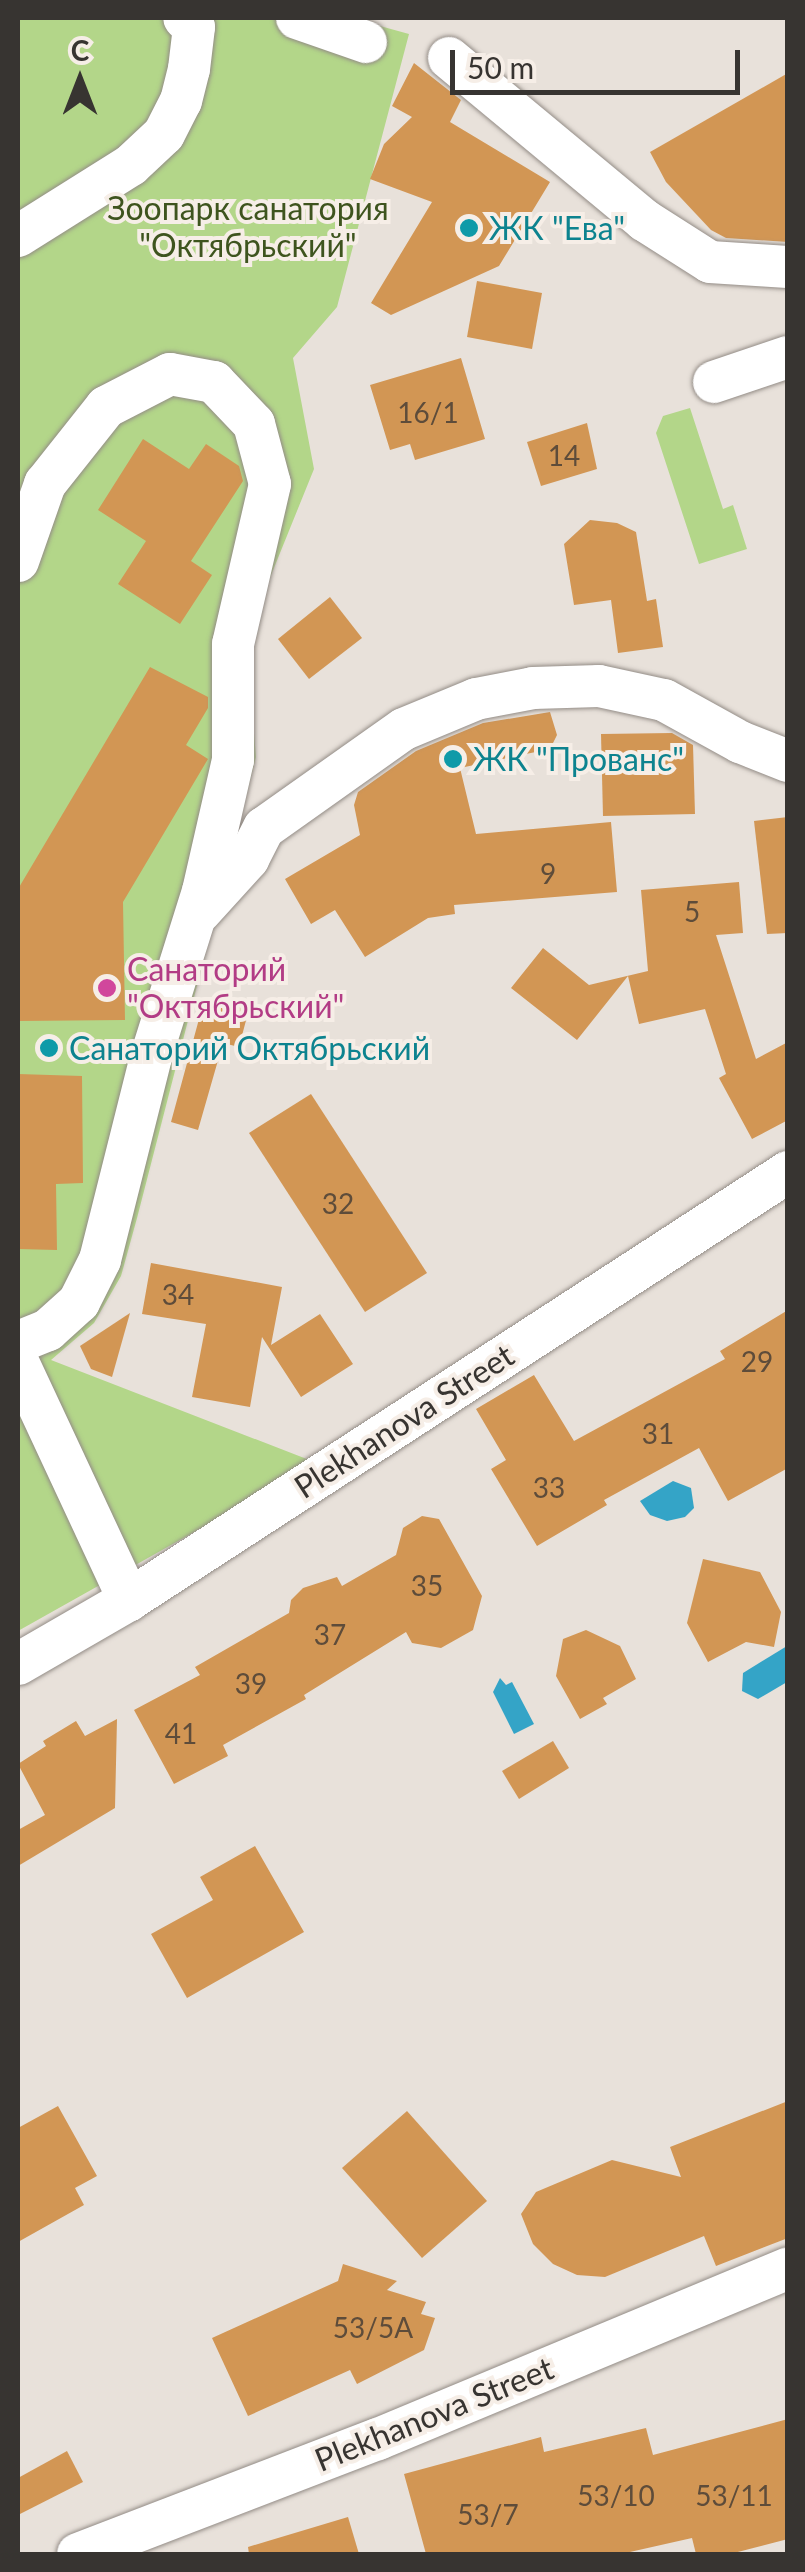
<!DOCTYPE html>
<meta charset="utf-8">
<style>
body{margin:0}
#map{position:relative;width:805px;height:2572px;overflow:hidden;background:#e8e1da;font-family:Lato,sans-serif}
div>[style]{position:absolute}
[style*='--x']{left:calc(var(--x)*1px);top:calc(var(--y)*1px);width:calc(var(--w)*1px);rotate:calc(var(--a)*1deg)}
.green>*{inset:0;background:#b3d689}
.water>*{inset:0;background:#34a4c7}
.building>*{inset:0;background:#d29654}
.roads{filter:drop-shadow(0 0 2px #938c86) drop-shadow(0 0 2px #938c86)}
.minor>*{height:42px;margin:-21px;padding:0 21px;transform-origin:21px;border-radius:21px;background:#fff}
.dots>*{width:28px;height:28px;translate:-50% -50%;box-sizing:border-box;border:5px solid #f6eee7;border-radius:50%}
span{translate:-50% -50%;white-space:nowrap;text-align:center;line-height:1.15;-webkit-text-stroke:8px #f6eee7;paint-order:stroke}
.number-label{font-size:28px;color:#5e4c3a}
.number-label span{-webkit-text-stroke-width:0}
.park-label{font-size:32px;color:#3e541e}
.culture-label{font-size:32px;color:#0d838f}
.left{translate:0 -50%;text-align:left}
.hotel-label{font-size:32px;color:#b23c85}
.street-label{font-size:32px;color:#373431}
.frame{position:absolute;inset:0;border:20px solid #373431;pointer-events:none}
.north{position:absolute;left:30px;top:30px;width:100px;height:100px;-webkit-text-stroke:8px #f6eee7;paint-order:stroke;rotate:0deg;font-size:28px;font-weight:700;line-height:40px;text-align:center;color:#373431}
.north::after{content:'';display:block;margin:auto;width:35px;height:45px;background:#373431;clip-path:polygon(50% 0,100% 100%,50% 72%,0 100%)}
.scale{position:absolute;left:450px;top:50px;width:290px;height:45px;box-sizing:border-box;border:5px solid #373431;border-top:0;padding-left:12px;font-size:30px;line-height:35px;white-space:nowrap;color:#373431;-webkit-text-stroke:8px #f6eee7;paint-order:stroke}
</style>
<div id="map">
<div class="green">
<div style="clip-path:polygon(18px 18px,351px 18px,409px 34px,337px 307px,293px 358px,314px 469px,246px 637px,256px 757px,137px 1218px,121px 1276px,94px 1323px,51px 1360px,317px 1463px,18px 1631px)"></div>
<div style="clip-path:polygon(690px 408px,723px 509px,733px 505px,747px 549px,699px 564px,656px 433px,663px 416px)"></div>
</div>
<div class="water">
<div style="clip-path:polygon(673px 1481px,691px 1488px,694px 1508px,685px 1517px,667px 1521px,650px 1515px,640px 1501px)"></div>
<div style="clip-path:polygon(787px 1646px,787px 1682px,758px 1699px,742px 1691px,743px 1673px)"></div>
<div style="clip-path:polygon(500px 1678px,506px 1685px,512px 1682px,534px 1724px,514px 1734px,493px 1692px)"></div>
</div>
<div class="building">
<div style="clip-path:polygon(414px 63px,461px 100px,450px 122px,550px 182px,499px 266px,391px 315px,371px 303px,432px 202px,370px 179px,384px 144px,412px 117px,392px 106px)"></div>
<div style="clip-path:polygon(788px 73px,788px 242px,726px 238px,711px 230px,666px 182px,650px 152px)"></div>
<div style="clip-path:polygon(477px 281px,542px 293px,532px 349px,467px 337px)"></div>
<div style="clip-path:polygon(461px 358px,485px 439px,415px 460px,410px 444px,390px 450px,370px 385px)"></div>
<div style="clip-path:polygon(587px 423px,597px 469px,541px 486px,527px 442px)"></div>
<div style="clip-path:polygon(143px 439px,189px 469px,206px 444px,239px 466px,243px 481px,191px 561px,212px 575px,180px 624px,118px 584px,146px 541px,98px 510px)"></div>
<div style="clip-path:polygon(590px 520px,617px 523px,636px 532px,647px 601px,656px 599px,663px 647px,618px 653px,611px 600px,574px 605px,564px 544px)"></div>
<div style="clip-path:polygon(330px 597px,362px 638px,309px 679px,278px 639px)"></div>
<div style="clip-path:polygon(150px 667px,208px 697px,208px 708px,186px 745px,208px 759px,123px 902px,125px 1020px,18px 1021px,18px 889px)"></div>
<div style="clip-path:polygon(550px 712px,557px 735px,550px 749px,460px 768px,476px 834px,611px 822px,617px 892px,454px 905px,455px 914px,428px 918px,365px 957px,335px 910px,311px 924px,285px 879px,360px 835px,354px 805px,358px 792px,416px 751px,483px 723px)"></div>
<div style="clip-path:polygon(672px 733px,693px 745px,695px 814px,603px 816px,601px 734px)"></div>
<div style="clip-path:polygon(788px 817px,788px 933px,767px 934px,754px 821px)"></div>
<div style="clip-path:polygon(739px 882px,743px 933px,716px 935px,756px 1059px,788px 1042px,788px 1120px,752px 1139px,719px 1078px,726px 1074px,705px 1009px,639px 1024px,628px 976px,577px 1040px,511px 988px,543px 948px,589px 985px,648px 971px,641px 890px)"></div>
<div style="clip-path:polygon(205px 997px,249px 1009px,239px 1047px,223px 1043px,198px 1130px,171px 1122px)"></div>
<div style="clip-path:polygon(18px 1074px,82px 1076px,83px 1183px,56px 1184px,57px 1250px,18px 1249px)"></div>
<div style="clip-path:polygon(311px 1094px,427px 1273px,365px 1312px,249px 1133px)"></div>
<div style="clip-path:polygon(151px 1263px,282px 1287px,271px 1345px,320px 1314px,353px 1364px,301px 1397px,262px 1337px,250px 1407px,192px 1397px,206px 1324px,142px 1314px)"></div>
<div style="clip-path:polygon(788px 1310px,788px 1468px,728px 1501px,699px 1448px,604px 1500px,607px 1505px,537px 1546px,491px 1469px,506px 1460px,476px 1409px,534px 1375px,574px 1441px,725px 1359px,720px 1351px)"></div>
<div style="clip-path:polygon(130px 1313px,112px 1377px,91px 1369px,80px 1346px)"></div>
<div style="clip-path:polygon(422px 1516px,439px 1519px,482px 1596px,473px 1630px,441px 1648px,412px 1643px,406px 1632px,304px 1695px,306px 1699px,223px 1745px,228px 1756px,174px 1784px,134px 1710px,200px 1675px,195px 1667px,289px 1613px,291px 1600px,303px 1588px,337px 1577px,342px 1586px,396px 1555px,403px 1528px)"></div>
<div style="clip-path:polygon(703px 1559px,760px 1572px,781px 1612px,774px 1647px,746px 1642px,708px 1662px,687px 1623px)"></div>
<div style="clip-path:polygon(586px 1630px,620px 1646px,636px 1679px,603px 1698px,607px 1704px,580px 1719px,556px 1676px,563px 1639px)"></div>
<div style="clip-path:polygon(117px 1719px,115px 1808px,18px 1866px,18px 1830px,45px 1815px,18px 1764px,46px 1746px,43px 1741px,76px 1721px,85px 1736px)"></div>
<div style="clip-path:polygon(553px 1741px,569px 1768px,519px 1799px,502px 1771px)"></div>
<div style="clip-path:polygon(255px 1846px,304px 1932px,187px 1998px,151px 1934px,213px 1900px,200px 1877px)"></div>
<div style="clip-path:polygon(788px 2101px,788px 2238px,716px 2266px,704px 2236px,605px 2277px,577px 2275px,553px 2264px,533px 2244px,521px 2214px,536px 2192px,612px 2160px,681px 2177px,670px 2147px)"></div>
<div style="clip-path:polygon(58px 2106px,97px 2176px,75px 2188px,84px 2205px,18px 2242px,18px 2128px)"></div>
<div style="clip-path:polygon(407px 2111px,487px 2201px,422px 2258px,342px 2168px)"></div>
<div style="clip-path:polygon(343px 2264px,397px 2281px,387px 2290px,426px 2302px,421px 2314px,435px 2318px,424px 2350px,357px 2384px,350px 2370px,248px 2416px,212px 2338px,338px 2281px)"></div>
<div style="clip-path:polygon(788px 2419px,788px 2539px,730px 2554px,696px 2554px,692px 2538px,621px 2554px,426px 2554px,404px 2474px,541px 2437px,544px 2452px,646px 2428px,653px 2455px)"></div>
<div style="clip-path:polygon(67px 2451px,83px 2482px,18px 2515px,18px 2478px)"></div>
<div style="clip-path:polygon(348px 2517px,359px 2554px,249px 2554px,248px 2547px)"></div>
</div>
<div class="roads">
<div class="minor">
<div style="--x:297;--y:18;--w:73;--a:19.2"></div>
<div style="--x:449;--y:58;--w:254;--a:39.7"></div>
<div style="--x:644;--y:220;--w:78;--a:32.5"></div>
<div style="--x:710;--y:262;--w:78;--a:3.7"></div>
<div style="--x:18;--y:236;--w:133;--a:-32.1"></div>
<div style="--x:131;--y:165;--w:45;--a:-43.2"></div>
<div style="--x:164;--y:134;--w:37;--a:-63"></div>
<div style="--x:181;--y:101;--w:33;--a:-76"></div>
<div style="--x:189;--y:69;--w:42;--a:-83.2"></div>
<div style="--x:194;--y:27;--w:13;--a:-138"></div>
<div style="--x:714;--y:382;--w:78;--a:-18.7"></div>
<div style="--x:18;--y:561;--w:82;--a:-70.7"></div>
<div style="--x:45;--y:484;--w:98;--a:-51.6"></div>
<div style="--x:106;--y:407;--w:72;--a:-27.3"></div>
<div style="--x:170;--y:374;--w:45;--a:10.3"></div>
<div style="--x:214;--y:382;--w:58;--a:46.4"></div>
<div style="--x:254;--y:424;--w:62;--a:75.1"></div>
<div style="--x:270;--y:484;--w:164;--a:103"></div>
<div style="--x:233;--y:644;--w:116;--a:90"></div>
<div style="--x:233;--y:760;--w:134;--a:102.9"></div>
<div style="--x:203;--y:891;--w:174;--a:107.4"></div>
<div style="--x:151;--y:1057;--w:209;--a:104.1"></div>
<div style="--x:100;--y:1260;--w:47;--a:116.6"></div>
<div style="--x:79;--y:1302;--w:42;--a:137.9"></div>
<div style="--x:48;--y:1330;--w:32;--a:158"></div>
<div style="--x:200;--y:912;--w:72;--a:-47.8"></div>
<div style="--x:248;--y:859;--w:35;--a:-63"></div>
<div style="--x:264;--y:828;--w:171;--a:-35.3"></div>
<div style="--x:404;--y:729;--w:78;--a:-22.6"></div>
<div style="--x:476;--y:699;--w:58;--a:-10.9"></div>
<div style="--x:533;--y:688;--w:66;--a:-1.7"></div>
<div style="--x:599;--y:686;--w:66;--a:12.2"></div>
<div style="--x:664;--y:700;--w:87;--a:28.9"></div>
<div style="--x:740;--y:742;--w:52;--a:21.6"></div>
<div style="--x:18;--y:1362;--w:263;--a:65"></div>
<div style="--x:18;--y:1664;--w:128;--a:-30"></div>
<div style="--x:129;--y:1600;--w:786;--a:-33"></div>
<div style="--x:78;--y:2554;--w:321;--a:-21"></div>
<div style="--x:378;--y:2439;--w:444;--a:-22.6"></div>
</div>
</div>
<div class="dots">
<div style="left:469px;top:228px;background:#0f9aa8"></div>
<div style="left:453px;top:759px;background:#0f9aa8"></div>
<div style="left:107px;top:988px;background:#d1479c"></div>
<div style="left:49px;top:1048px;background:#0f9aa8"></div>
</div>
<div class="number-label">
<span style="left:428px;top:412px">16/1</span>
<span style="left:564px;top:455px">14</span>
<span style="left:548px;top:873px">9</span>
<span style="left:692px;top:911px">5</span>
<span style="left:338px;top:1203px">32</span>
<span style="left:178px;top:1294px">34</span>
<span style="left:757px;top:1361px">29</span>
<span style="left:658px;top:1433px">31</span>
<span style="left:549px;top:1487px">33</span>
<span style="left:427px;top:1585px">35</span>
<span style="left:330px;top:1634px">37</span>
<span style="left:251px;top:1683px">39</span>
<span style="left:181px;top:1733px">41</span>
<span style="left:373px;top:2327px">53/5А</span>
<span style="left:616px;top:2495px">53/10</span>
<span style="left:734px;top:2495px">53/11</span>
<span style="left:488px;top:2514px">53/7</span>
</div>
<div class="park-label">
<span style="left:248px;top:227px">Зоопарк санатория<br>"Октябрьский"</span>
</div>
<div class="culture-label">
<span class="left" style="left:489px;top:228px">ЖК "Ева"</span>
<span class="left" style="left:473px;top:759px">ЖК "Прованс"</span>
<span class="left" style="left:69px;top:1048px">Санаторий Октябрьский</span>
</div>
<div class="hotel-label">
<span class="left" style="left:127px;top:988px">Санаторий<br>"Октябрьский"</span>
</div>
<div class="street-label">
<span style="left:404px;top:1421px;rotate:-33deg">Plekhanova Street</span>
<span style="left:434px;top:2414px;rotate:-22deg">Plekhanova Street</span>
</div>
<div class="frame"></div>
<div class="north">С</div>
<div class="scale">50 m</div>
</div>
